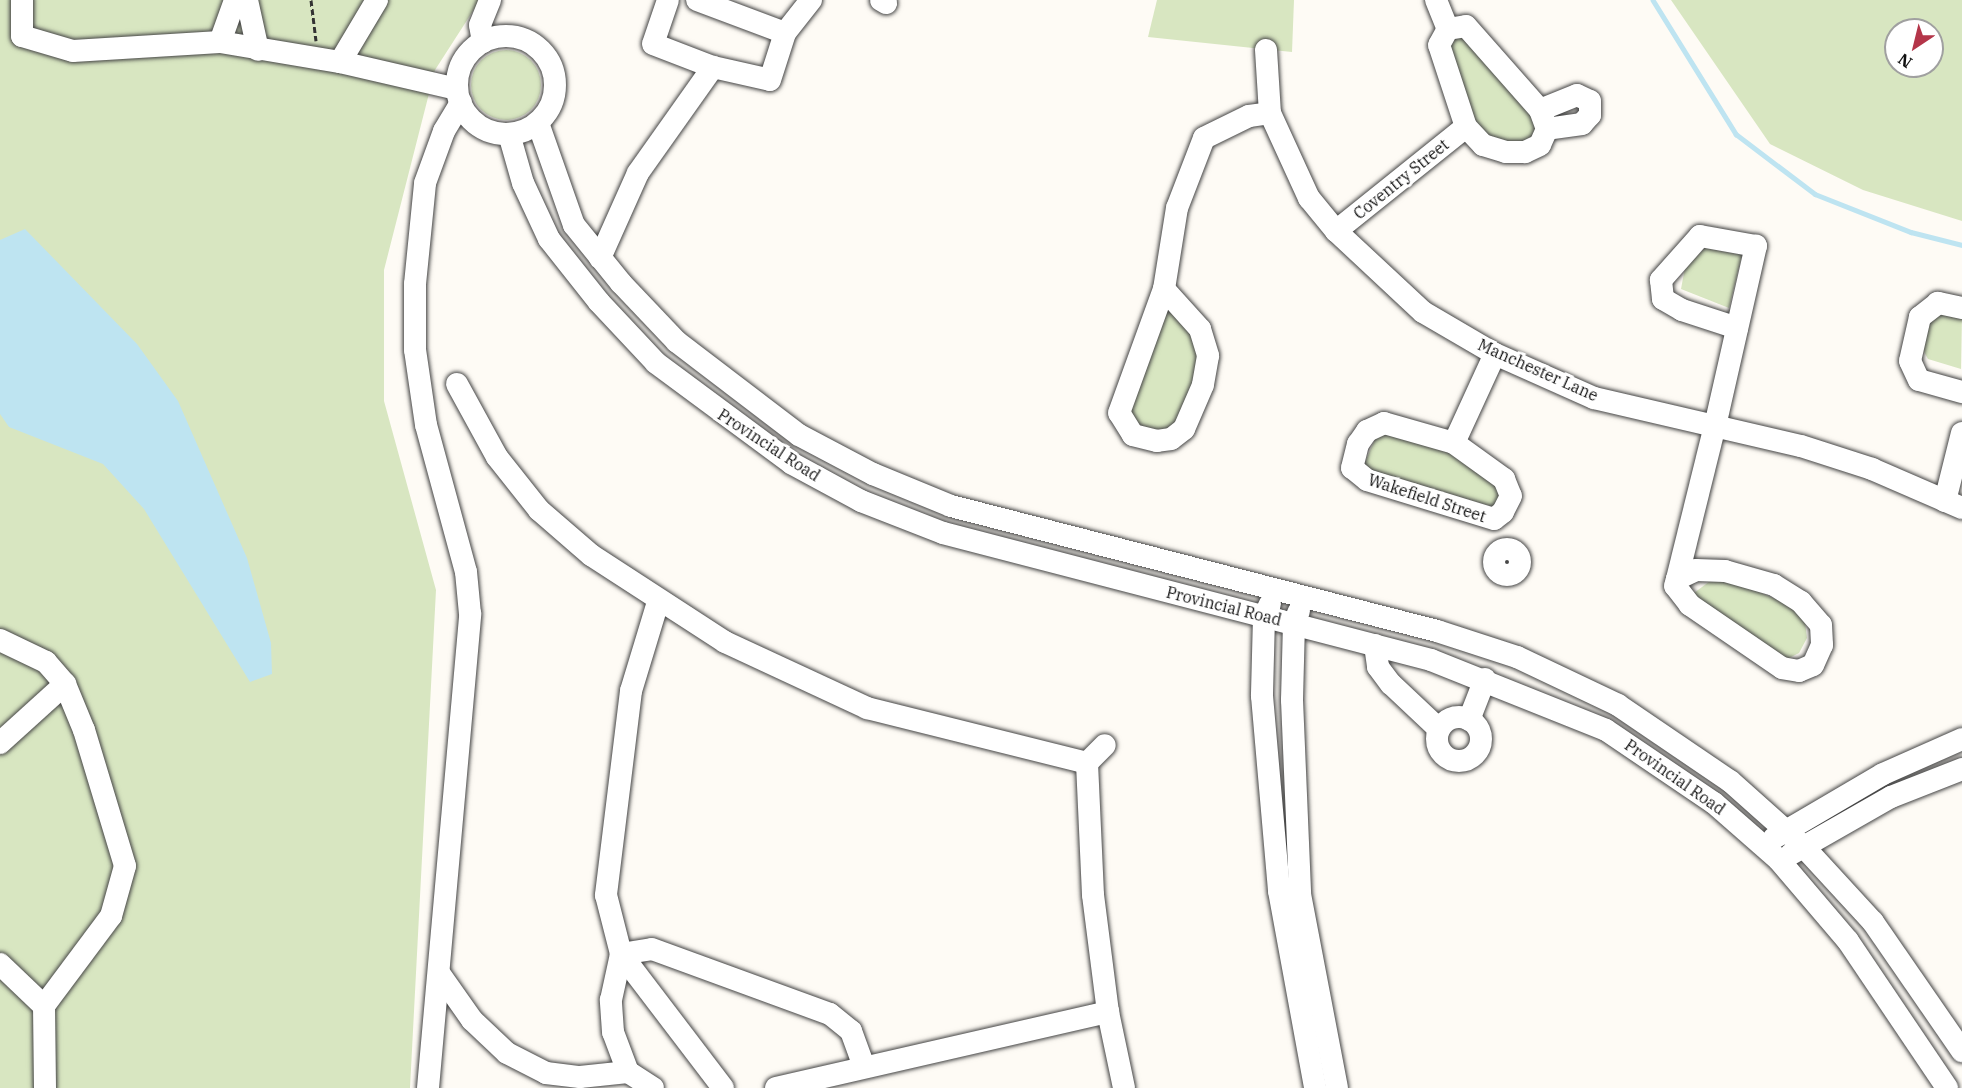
<!DOCTYPE html>
<style>
body{margin:0}
#map{position:relative;width:1962px;height:1088px;overflow:hidden;background:#fefbf5;font-family:"IBM Plex Serif",serif}
div>[style]{position:absolute}
[style*='--x']{left:calc(var(--x)*1px);top:calc(var(--y)*1px);width:calc(var(--w)*1px);rotate:calc(var(--a)*1deg)}
.green>*{inset:0;background:#d8e6c1}
.round{border-radius:50%}
.water>*{inset:0;background:#bee4f1}
.stream>*{height:4.5px;margin:-2.25px;padding:0 2.25px;transform-origin:2.25px;border-radius:2.25px;background:#bee4f1}
.path>*{height:3px;margin-top:-1.5px;transform-origin:0;background:repeating-linear-gradient(90deg,#333 0 6px,transparent 0 9px)}
.roads{filter:drop-shadow(0 0 2px #444) drop-shadow(0 0 2px #444)}
.minor>*{height:22px;margin:-11px;padding:0 11px;transform-origin:11px;border-radius:11px;background:#fff}
.minor>.ring{margin:-11px;padding:0;box-sizing:content-box;background:none;border:22px solid #fff;border-radius:50%}
span{translate:-50% -50%;white-space:nowrap;text-align:center;line-height:1.15;-webkit-text-stroke:6px #fff;paint-order:stroke}
.street-label{font-size:16px;color:#111}
.north{position:absolute;left:1884px;top:18px;width:60px;height:60px;box-sizing:border-box;background:#fff;border:2px solid #a0a0a0;border-radius:50%;rotate:215deg;font-size:16px;font-weight:700;line-height:24px;text-align:center;color:#111}
.north::after{content:'';display:block;margin:auto;width:21px;height:27px;background:#b43549;clip-path:polygon(50% 0,100% 100%,50% 72%,0 100%)}
</style>
<div id="map">
<div class="green">
<div style="clip-path:polygon(0 0,480px 0,435px 70px,384px 270px,384px 401px,436px 590px,410px 1088px,0 1088px)"></div>
<div style="clip-path:polygon(1157px 0,1294px 0,1292px 52px,1148px 37px)"></div>
<div style="clip-path:polygon(evenodd,1671px 0,1962px 0,1962px 221px,1863px 190px,1770px 144px,1671px 0,1896px 30px,1932px 30px,1932px 66px,1896px 66px,1896px 30px)"></div>
<div style="clip-path:polygon(1470px 36px,1539px 125px,1533px 138px,1520px 145px,1484px 138px,1470px 123px,1446px 53px,1454px 39px)"></div>
<div class="round" style="left:471px;top:50px;width:70px;height:70px"></div>
<div style="clip-path:polygon(1705px 248px,1742px 255px,1729px 308px,1681px 289px,1685px 268px)"></div>
<div style="clip-path:polygon(1164px 289px,1208px 356px,1184px 429px,1133px 435px,1128px 380px)"></div>
<div style="clip-path:polygon(1940px 310px,1962px 315px,1961px 369px,1928px 359px,1922px 348px,1928px 319px)"></div>
<div style="clip-path:polygon(1390px 430px,1451px 447px,1495px 479px,1501px 493px,1494px 507px,1362px 469px,1376px 437px)"></div>
<div style="clip-path:polygon(1710px 581px,1732px 581px,1790px 605px,1805px 622px,1807px 638px,1799px 653px,1789px 658px,1776px 655px,1706px 607px,1694px 593px)"></div>
</div>
<div class="water">
<div style="clip-path:polygon(25px 229px,137px 344px,178px 401px,247px 558px,271px 643px,272px 674px,250px 682px,144px 509px,103px 464px,9px 427px,0 414px,0 240px)"></div>
</div>
<div class="stream">
<div style="--x:1653;--y:0;--w:158;--a:58.2"></div>
<div style="--x:1736;--y:134;--w:99;--a:37.2"></div>
<div style="--x:1815;--y:194;--w:103;--a:21.6"></div>
<div style="--x:1911;--y:232;--w:53;--a:14.3"></div>
</div>
<div class="path">
<div style="--x:311;--y:0;--w:41;--a:83"></div>
</div>
<div class="roads">
<div class="minor">
<div style="--x:22;--y:0;--w:36;--a:90"></div>
<div style="--x:22;--y:36;--w:53;--a:16.4"></div>
<div style="--x:73;--y:51;--w:147;--a:-3.5"></div>
<div style="--x:220;--y:42;--w:122;--a:9.5"></div>
<div style="--x:247;--y:0;--w:51;--a:77.6"></div>
<div style="--x:377;--y:0;--w:72;--a:120.8"></div>
<div style="--x:340;--y:62;--w:120;--a:13"></div>
<div style="--x:668;--y:0;--w:46;--a:108.8"></div>
<div style="--x:653;--y:44;--w:64;--a:21"></div>
<div style="--x:713;--y:67;--w:58;--a:12.8"></div>
<div style="--x:770;--y:80;--w:49;--a:-72.3"></div>
<div style="--x:785;--y:33;--w:94;--a:-159.4"></div>
<div style="--x:881;--y:0;--w:6;--a:31"></div>
<div style="--x:1436;--y:0;--w:31;--a:68"></div>
<div style="--x:1466;--y:26;--w:112;--a:48.6"></div>
<div style="--x:1540;--y:110;--w:20;--a:70"></div>
<div style="--x:1547;--y:129;--w:17;--a:114"></div>
<div style="--x:1540;--y:145;--w:17;--a:155"></div>
<div style="--x:1525;--y:152;--w:19;--a:180"></div>
<div style="--x:1506;--y:152;--w:24;--a:-163"></div>
<div style="--x:1483;--y:145;--w:25;--a:-133"></div>
<div style="--x:1466;--y:127;--w:86;--a:-108.2"></div>
<div style="--x:1439;--y:45;--w:18;--a:-61"></div>
<div style="--x:1448;--y:29;--w:18;--a:-9"></div>
<div style="--x:785;--y:33;--w:42;--a:-51.8"></div>
<div class="ring" style="left:457px;top:36px;width:76px;height:76px"></div>
<div style="--x:220;--y:42;--w:45;--a:-70.3"></div>
<div style="--x:483;--y:42;--w:17;--a:-100"></div>
<div style="--x:480;--y:25;--w:27;--a:-68"></div>
<div style="--x:1266;--y:50;--w:63;--a:86.4"></div>
<div style="--x:1270;--y:113;--w:94;--a:65.4"></div>
<div style="--x:1309;--y:198;--w:43;--a:50.7"></div>
<div style="--x:1336;--y:231;--w:119;--a:43"></div>
<div style="--x:1423;--y:312;--w:83;--a:30.3"></div>
<div style="--x:1495;--y:354;--w:108;--a:24"></div>
<div style="--x:1594;--y:398;--w:212;--a:13.1"></div>
<div style="--x:1801;--y:446;--w:75;--a:17.9"></div>
<div style="--x:1872;--y:469;--w:98;--a:23.4"></div>
<div style="--x:1540;--y:110;--w:40;--a:-22"></div>
<div style="--x:1577;--y:95;--w:14;--a:25"></div>
<div style="--x:1590;--y:101;--w:14;--a:90"></div>
<div style="--x:1590;--y:115;--w:12;--a:132"></div>
<div style="--x:1582;--y:124;--w:35;--a:172"></div>
<div style="--x:538;--y:123;--w:108;--a:70.6"></div>
<div style="--x:574;--y:225;--w:75;--a:51"></div>
<div style="--x:621;--y:283;--w:81;--a:46.5"></div>
<div style="--x:677;--y:342;--w:153;--a:37.3"></div>
<div style="--x:799;--y:435;--w:84;--a:27.8"></div>
<div style="--x:873;--y:474;--w:84;--a:22.3"></div>
<div style="--x:951;--y:506;--w:502;--a:14.42"></div>
<div style="--x:1437;--y:631;--w:84;--a:18"></div>
<div style="--x:1517;--y:657;--w:112;--a:25.4"></div>
<div style="--x:1618;--y:705;--w:135;--a:34.2"></div>
<div style="--x:1730;--y:781;--w:99;--a:41.7"></div>
<div style="--x:1804;--y:847;--w:102;--a:47.4"></div>
<div style="--x:1873;--y:922;--w:157;--a:55.4"></div>
<div style="--x:509;--y:134;--w:51;--a:74.1"></div>
<div style="--x:523;--y:183;--w:62;--a:65.1"></div>
<div style="--x:549;--y:239;--w:80;--a:51.6"></div>
<div style="--x:599;--y:302;--w:83;--a:46.9"></div>
<div style="--x:656;--y:363;--w:168;--a:36.5"></div>
<div style="--x:791;--y:463;--w:80;--a:28.5"></div>
<div style="--x:861;--y:501;--w:88;--a:21.3"></div>
<div style="--x:943;--y:533;--w:504;--a:14.59"></div>
<div style="--x:1431;--y:660;--w:188;--a:21.8"></div>
<div style="--x:1606;--y:730;--w:130;--a:34.1"></div>
<div style="--x:1714;--y:803;--w:86;--a:41.2"></div>
<div style="--x:1779;--y:860;--w:106;--a:49.6"></div>
<div style="--x:1848;--y:941;--w:177;--a:56"></div>
<div style="--x:1336;--y:231;--w:166;--a:-38.7"></div>
<div style="--x:600;--y:258;--w:93;--a:-65.9"></div>
<div style="--x:638;--y:173;--w:130;--a:-54.7"></div>
<div style="--x:1164;--y:289;--w:54;--a:48"></div>
<div style="--x:1200;--y:329;--w:28;--a:73"></div>
<div style="--x:1208;--y:356;--w:29;--a:100"></div>
<div style="--x:1203;--y:385;--w:48;--a:113.4"></div>
<div style="--x:1184;--y:429;--w:16;--a:142"></div>
<div style="--x:1171;--y:439;--w:14;--a:172"></div>
<div style="--x:1157;--y:441;--w:25;--a:-166"></div>
<div style="--x:1133;--y:435;--w:26;--a:-122"></div>
<div style="--x:1119;--y:413;--w:132;--a:-70.1"></div>
<div style="--x:1164;--y:289;--w:82;--a:-80.9"></div>
<div style="--x:1177;--y:208;--w:75;--a:-68.9"></div>
<div style="--x:1204;--y:138;--w:50;--a:-26.1"></div>
<div style="--x:1249;--y:116;--w:21;--a:-8"></div>
<div style="--x:1962;--y:308;--w:25;--a:-168"></div>
<div style="--x:1938;--y:303;--w:23;--a:142"></div>
<div style="--x:1920;--y:317;--w:45;--a:102.8"></div>
<div style="--x:1910;--y:361;--w:21;--a:65"></div>
<div style="--x:1919;--y:380;--w:45;--a:15.6"></div>
<div style="--x:457;--y:384;--w:83;--a:61.3"></div>
<div style="--x:497;--y:457;--w:68;--a:51.6"></div>
<div style="--x:539;--y:510;--w:69;--a:40.9"></div>
<div style="--x:591;--y:555;--w:160;--a:33"></div>
<div style="--x:725;--y:642;--w:157;--a:24.9"></div>
<div style="--x:867;--y:708;--w:227;--a:14"></div>
<div style="--x:1087;--y:763;--w:132;--a:87.4"></div>
<div style="--x:1093;--y:895;--w:118;--a:82.7"></div>
<div style="--x:1108;--y:1012;--w:78;--a:78.1"></div>
<div style="--x:1384;--y:423;--w:73;--a:15.9"></div>
<div style="--x:1454;--y:443;--w:62;--a:35.8"></div>
<div style="--x:1504;--y:479;--w:18;--a:68"></div>
<div style="--x:1511;--y:496;--w:18;--a:117"></div>
<div style="--x:1503;--y:512;--w:11;--a:142"></div>
<div style="--x:1494;--y:519;--w:133;--a:-162.9"></div>
<div style="--x:1367;--y:480;--w:19;--a:-141"></div>
<div style="--x:1352;--y:468;--w:25;--a:-76"></div>
<div style="--x:1358;--y:444;--w:16;--a:-55"></div>
<div style="--x:1367;--y:431;--w:19;--a:-25"></div>
<div style="--x:1454;--y:443;--w:98;--a:-65.3"></div>
<div style="--x:1945;--y:501;--w:70;--a:-76"></div>
<div class="ring" style="left:1494px;top:549px;width:4px;height:4px"></div>
<div style="--x:1677;--y:579;--w:21;--a:-25"></div>
<div style="--x:1696;--y:570;--w:29;--a:2"></div>
<div style="--x:1725;--y:571;--w:51;--a:15.9"></div>
<div style="--x:1774;--y:585;--w:32;--a:32"></div>
<div style="--x:1801;--y:602;--w:30;--a:49"></div>
<div style="--x:1821;--y:625;--w:20;--a:87"></div>
<div style="--x:1822;--y:645;--w:22;--a:114"></div>
<div style="--x:1813;--y:665;--w:15;--a:157"></div>
<div style="--x:1799;--y:671;--w:17;--a:-170"></div>
<div style="--x:1782;--y:668;--w:112;--a:-145.6"></div>
<div style="--x:1690;--y:605;--w:24;--a:-128"></div>
<div style="--x:1675;--y:586;--w:7;--a:-74"></div>
<div style="--x:1677;--y:579;--w:158;--a:-76.1"></div>
<div style="--x:1715;--y:426;--w:185;--a:-77.2"></div>
<div style="--x:1756;--y:246;--w:57;--a:-169.9"></div>
<div style="--x:1700;--y:236;--w:59;--a:131.6"></div>
<div style="--x:1661;--y:280;--w:19;--a:84"></div>
<div style="--x:1663;--y:299;--w:22;--a:30"></div>
<div style="--x:1682;--y:310;--w:58;--a:18.1"></div>
<div style="--x:658;--y:602;--w:93;--a:106.9"></div>
<div style="--x:631;--y:691;--w:206;--a:97"></div>
<div style="--x:606;--y:895;--w:61;--a:75.7"></div>
<div style="--x:621;--y:954;--w:168;--a:52.7"></div>
<div style="--x:1270;--y:604;--w:14;--a:115"></div>
<div style="--x:1264;--y:617;--w:79;--a:91.5"></div>
<div style="--x:1262;--y:696;--w:196;--a:85"></div>
<div style="--x:1279;--y:891;--w:200;--a:79.6"></div>
<div style="--x:1299;--y:611;--w:13;--a:113"></div>
<div style="--x:1294;--y:623;--w:77;--a:91.5"></div>
<div style="--x:1292;--y:700;--w:194;--a:87.6"></div>
<div style="--x:1300;--y:894;--w:197;--a:79.2"></div>
<div style="--x:0;--y:640;--w:51;--a:25.6"></div>
<div style="--x:46;--y:662;--w:29;--a:49"></div>
<div style="--x:65;--y:684;--w:50;--a:67.6"></div>
<div style="--x:84;--y:730;--w:142;--a:73.2"></div>
<div style="--x:125;--y:866;--w:52;--a:105.6"></div>
<div style="--x:111;--y:916;--w:112;--a:126.7"></div>
<div style="--x:44;--y:1006;--w:82;--a:89.3"></div>
<div style="--x:1375;--y:645;--w:22;--a:82"></div>
<div style="--x:1378;--y:667;--w:21;--a:53"></div>
<div style="--x:1391;--y:684;--w:66;--a:43.2"></div>
<div class="ring" style="left:1437px;top:717px;width:22px;height:22px"></div>
<div style="--x:1469;--y:720;--w:44;--a:-68.7"></div>
<div style="--x:0;--y:743;--w:88;--a:-42.2"></div>
<div style="--x:1087;--y:763;--w:25;--a:-45"></div>
<div style="--x:1774;--y:838;--w:126;--a:-30.4"></div>
<div style="--x:1883;--y:774;--w:86;--a:-23.9"></div>
<div style="--x:1791;--y:854;--w:115;--a:-29.7"></div>
<div style="--x:1891;--y:797;--w:76;--a:-21.5"></div>
<div style="--x:0;--y:964;--w:61;--a:43.7"></div>
<div style="--x:439;--y:973;--w:57;--a:54.9"></div>
<div style="--x:472;--y:1020;--w:48;--a:43.3"></div>
<div style="--x:507;--y:1053;--w:44;--a:27.1"></div>
<div style="--x:546;--y:1073;--w:34;--a:7"></div>
<div style="--x:580;--y:1077;--w:48;--a:-5.9"></div>
<div style="--x:428;--y:1088;--w:476;--a:-84.9"></div>
<div style="--x:470;--y:614;--w:42;--a:-95.4"></div>
<div style="--x:466;--y:572;--w:152;--a:-105.2"></div>
<div style="--x:426;--y:425;--w:76;--a:-98.3"></div>
<div style="--x:415;--y:350;--w:66;--a:-90"></div>
<div style="--x:415;--y:284;--w:101;--a:-84.3"></div>
<div style="--x:425;--y:183;--w:55;--a:-69.9"></div>
<div style="--x:444;--y:131;--w:33;--a:-59"></div>
<div style="--x:653;--y:1088;--w:30;--a:-147"></div>
<div style="--x:628;--y:1072;--w:43;--a:-110.6"></div>
<div style="--x:613;--y:1032;--w:32;--a:-94"></div>
<div style="--x:611;--y:1000;--w:47;--a:-77.7"></div>
<div style="--x:621;--y:954;--w:31;--a:-9"></div>
<div style="--x:652;--y:949;--w:189;--a:20.1"></div>
<div style="--x:830;--y:1014;--w:27;--a:39"></div>
<div style="--x:851;--y:1031;--w:37;--a:70"></div>
<div style="--x:776;--y:1088;--w:341;--a:-12.9"></div>
</div>
</div>
<div class="street-label">
<span style="left:1401px;top:179px;rotate:-39deg">Coventry Street</span>
<span style="left:1538px;top:370px;rotate:24deg">Manchester Lane</span>
<span style="left:769px;top:445px;rotate:33deg">Provincial Road</span>
<span style="left:1427px;top:498px;rotate:18deg">Wakefield Street</span>
<span style="left:1224px;top:606px;rotate:14deg">Provincial Road</span>
<span style="left:1675px;top:777px;rotate:35deg">Provincial Road</span>
</div>
<div class="north">N</div>
</div>
